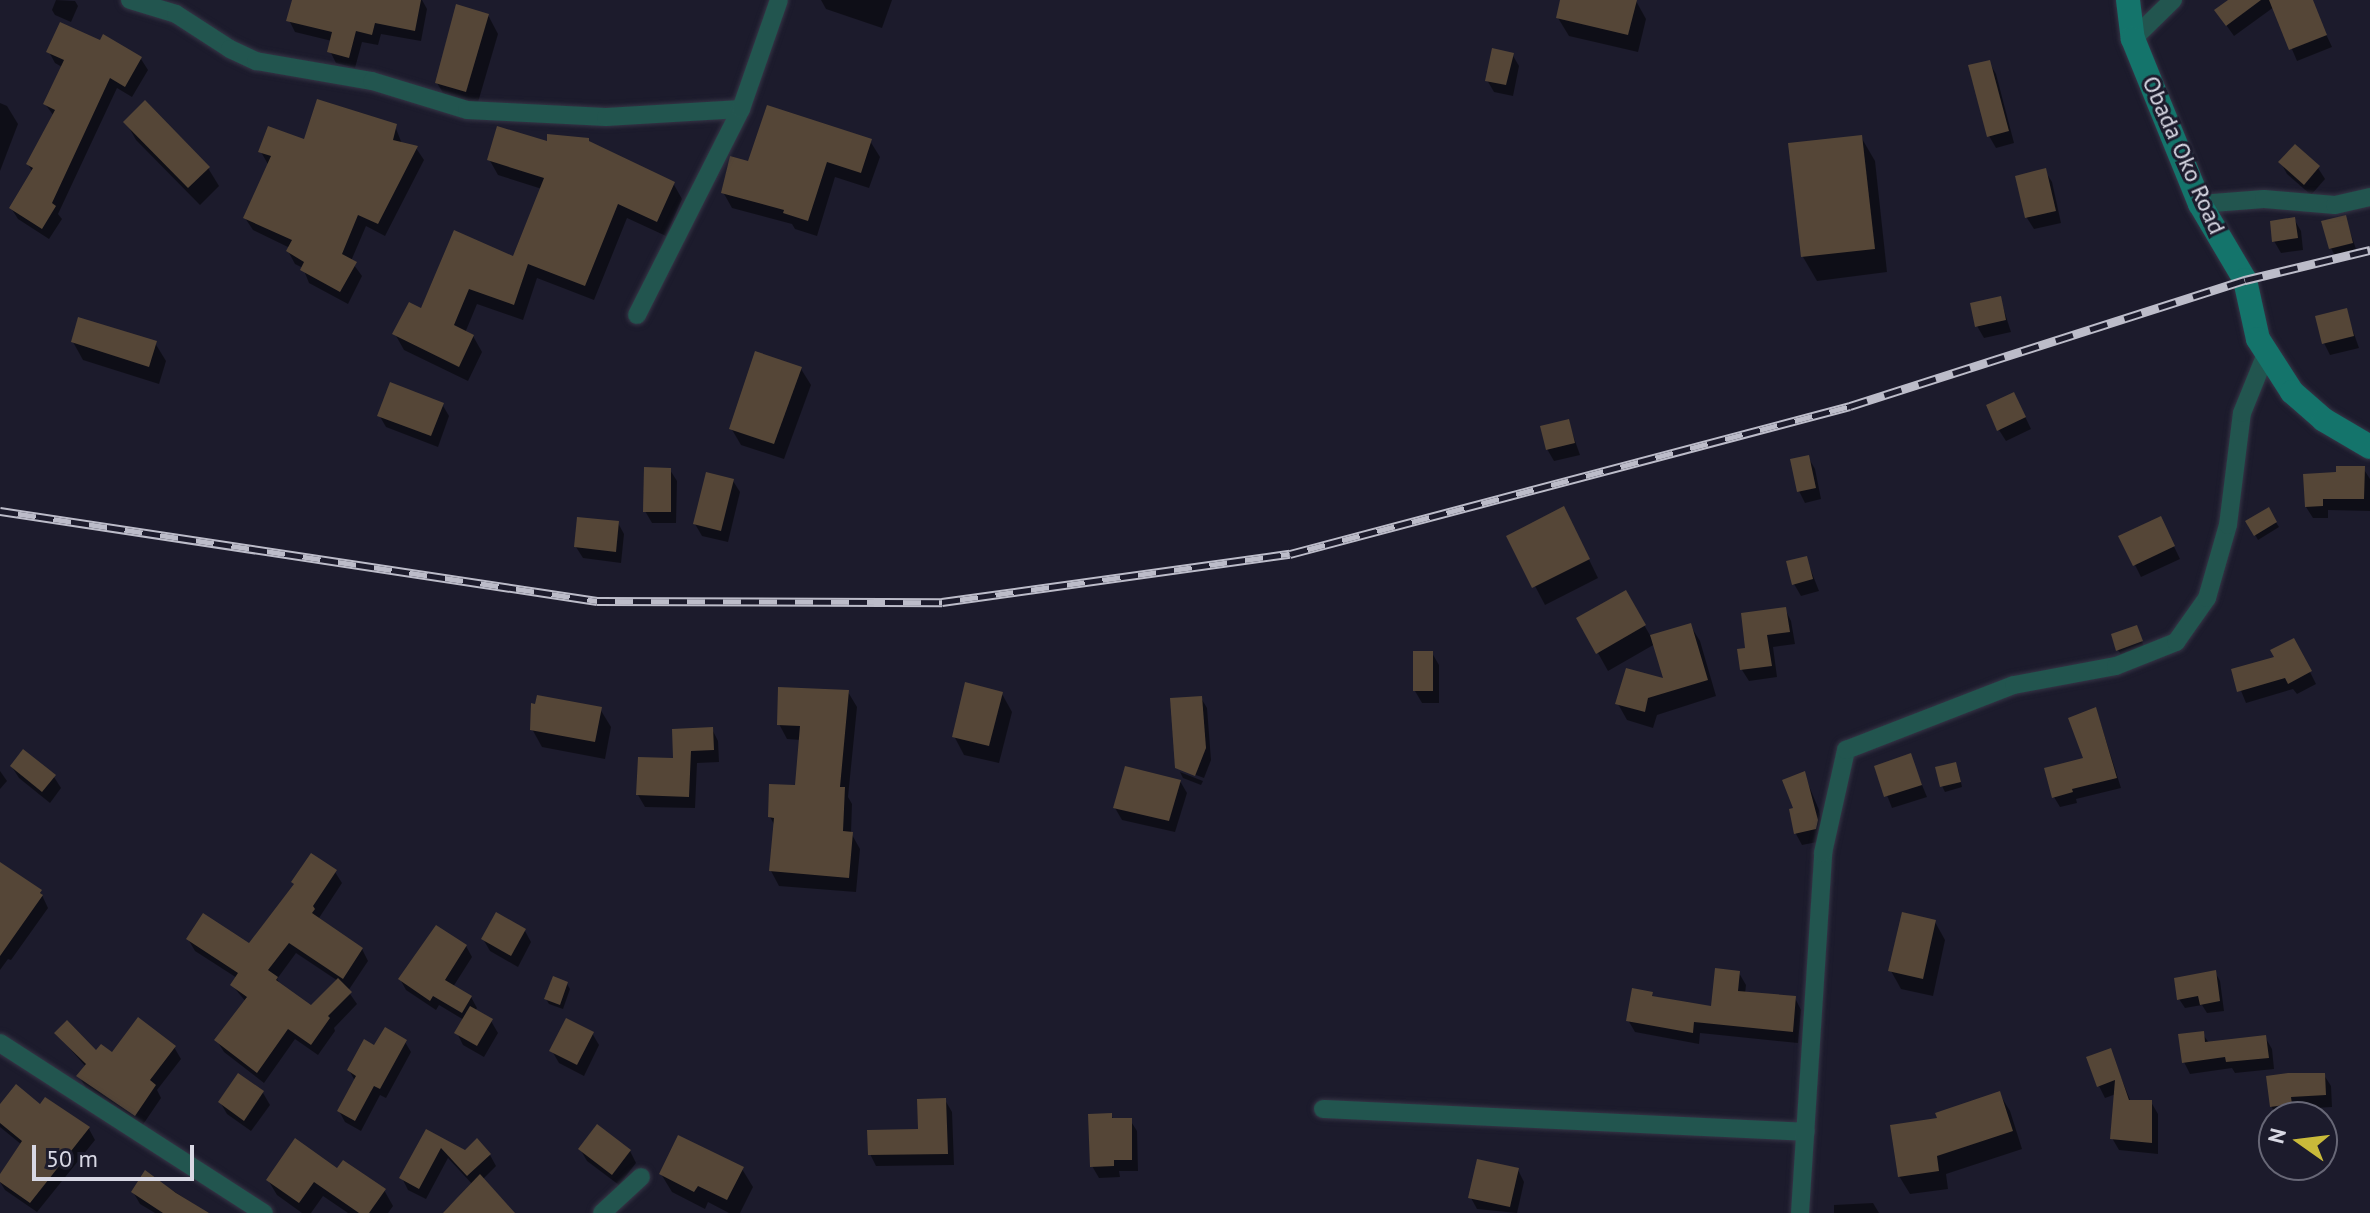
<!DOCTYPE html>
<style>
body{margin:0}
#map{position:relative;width:2370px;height:1213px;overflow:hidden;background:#1c1b2c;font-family:"PT Sans",sans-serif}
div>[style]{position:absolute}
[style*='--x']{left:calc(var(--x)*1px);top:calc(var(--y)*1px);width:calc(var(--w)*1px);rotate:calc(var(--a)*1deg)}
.shadow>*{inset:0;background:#0007}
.building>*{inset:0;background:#554637}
.roads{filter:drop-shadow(0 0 2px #363546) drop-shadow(0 0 2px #363546)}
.minor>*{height:18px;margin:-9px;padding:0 9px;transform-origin:9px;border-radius:9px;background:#22554f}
.secondary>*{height:24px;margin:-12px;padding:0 12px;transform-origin:12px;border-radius:12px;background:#14746b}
.rail>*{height:9px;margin-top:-4.5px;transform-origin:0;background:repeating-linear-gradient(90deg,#1c1b2c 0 18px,#bcbcc9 0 36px);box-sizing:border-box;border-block:2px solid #bcbcc9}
span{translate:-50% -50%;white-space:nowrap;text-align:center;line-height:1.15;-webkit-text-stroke:6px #1c1b2c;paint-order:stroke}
.street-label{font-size:24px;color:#d8d8e4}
.north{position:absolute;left:2258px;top:1101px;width:80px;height:80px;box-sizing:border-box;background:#1c1b2c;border:2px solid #676776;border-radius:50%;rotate:284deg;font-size:22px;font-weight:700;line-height:32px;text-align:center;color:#d8d8e4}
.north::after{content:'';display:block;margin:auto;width:28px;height:36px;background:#c9ba3a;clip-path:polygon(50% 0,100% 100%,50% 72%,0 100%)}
.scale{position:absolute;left:32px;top:1145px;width:162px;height:36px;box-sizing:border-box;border:4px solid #d8d8e4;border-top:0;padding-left:10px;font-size:24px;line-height:28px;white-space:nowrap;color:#d8d8e4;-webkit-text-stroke:6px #1c1b2c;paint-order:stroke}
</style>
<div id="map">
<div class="shadow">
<div style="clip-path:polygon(56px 0,75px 1px,78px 6px,71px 22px,55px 15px,52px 10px)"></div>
<div style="clip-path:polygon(294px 0,422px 0,427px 9px,421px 41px,381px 34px,378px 45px,362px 42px,355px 68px,336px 63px,330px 51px,332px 41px,295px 32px,289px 20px)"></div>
<div style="clip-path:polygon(821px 0,892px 0,882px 28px,826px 9px)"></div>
<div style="clip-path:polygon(1562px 0,1636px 1px,1646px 19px,1638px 52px,1569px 36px,1558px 18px)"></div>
<div style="clip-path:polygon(2231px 0,2310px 0,2332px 47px,2297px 61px,2274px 7px,2234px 36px,2224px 22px)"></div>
<div style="clip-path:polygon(488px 15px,498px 34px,476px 109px,448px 101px,437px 83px)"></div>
<div style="clip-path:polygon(49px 52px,141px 59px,148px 70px,132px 97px,117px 88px,58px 214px,62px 219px,49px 239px,18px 219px,11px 208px,33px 173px,28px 164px,54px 116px,45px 104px,62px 67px,55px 63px)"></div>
<div style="clip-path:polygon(1512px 54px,1519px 66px,1513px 96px,1494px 92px,1487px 80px)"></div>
<div style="clip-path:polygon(1989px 62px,1996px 74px,2014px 143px,1996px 148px,1989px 136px)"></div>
<div style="clip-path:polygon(0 103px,7px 106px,18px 124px,0 171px)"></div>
<div style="clip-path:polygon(126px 122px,208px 168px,219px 186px,200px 205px,136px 140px)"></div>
<div style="clip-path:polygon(395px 126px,402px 144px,416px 148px,424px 160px,385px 236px,366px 226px,351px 261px,362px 276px,348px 304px,309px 283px,303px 268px,295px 264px,288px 251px,290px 248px,253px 230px,245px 218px,269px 166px,261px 152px)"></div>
<div style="clip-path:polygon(1861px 137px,1875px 161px,1887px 272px,1817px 281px,1803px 257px)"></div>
<div style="clip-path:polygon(870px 141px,880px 157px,869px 188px,835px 177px,817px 236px,795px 229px,792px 224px,732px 208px,723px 192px,750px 164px)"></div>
<div style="clip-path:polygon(548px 144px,590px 144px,673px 183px,682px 199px,666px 236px,627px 218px,594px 300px,537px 278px,523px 320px,477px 304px,465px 333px,473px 336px,482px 352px,468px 381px,404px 350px,395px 334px,422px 311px,514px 258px,542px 189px,498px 175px,489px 159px)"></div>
<div style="clip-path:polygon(2281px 163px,2318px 168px,2325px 179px,2311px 195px,2287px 174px)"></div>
<div style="clip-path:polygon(2045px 171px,2052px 182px,2061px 223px,2034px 229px,2027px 218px,2018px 177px)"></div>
<div style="clip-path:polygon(2345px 217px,2358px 255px,2337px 260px,2331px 248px)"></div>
<div style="clip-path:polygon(2294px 219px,2301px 231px,2303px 250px,2281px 253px,2274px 241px)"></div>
<div style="clip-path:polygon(2000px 298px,2011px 332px,1984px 338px,1977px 326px)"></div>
<div style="clip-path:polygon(2346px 311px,2359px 348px,2330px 355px,2324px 343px)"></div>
<div style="clip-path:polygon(73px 342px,155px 343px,166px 361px,159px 384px,83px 360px)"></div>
<div style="clip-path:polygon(801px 369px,811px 385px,784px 459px,741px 445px,731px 428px)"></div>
<div style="clip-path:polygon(442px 404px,449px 416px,438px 447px,386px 427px,379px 415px)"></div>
<div style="clip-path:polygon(2020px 406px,2031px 429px,2006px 441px,1999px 430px)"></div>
<div style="clip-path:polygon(1568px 421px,1580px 455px,1554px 461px,1547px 449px)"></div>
<div style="clip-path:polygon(1808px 457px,1815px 469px,1821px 499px,1805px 503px,1799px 491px)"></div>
<div style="clip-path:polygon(2363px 468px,2370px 479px,2370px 511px,2328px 510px,2328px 518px,2313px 518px,2306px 507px,2338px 474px)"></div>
<div style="clip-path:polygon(670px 470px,677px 481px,676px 523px,652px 523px,645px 511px)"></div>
<div style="clip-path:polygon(733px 481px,740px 492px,728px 542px,702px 536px,695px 524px)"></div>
<div style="clip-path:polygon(2268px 510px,2279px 527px,2258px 540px,2248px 522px)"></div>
<div style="clip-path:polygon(618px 523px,624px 534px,621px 563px,583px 558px,576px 547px)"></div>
<div style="clip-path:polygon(1573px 527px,1598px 578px,1545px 605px,1509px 537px)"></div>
<div style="clip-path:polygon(2166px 530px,2180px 559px,2141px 577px,2121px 537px)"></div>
<div style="clip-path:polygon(1806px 558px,1819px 591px,1801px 596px,1794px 584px)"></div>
<div style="clip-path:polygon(1625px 592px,1651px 637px,1690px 625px,1700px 641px,1716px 696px,1657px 715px,1653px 728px,1627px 720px,1618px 704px,1666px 681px,1655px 644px,1608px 671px,1579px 619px)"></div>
<div style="clip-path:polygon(1785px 609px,1791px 621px,1795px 644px,1773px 647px,1777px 677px,1749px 681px,1742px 670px,1748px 650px)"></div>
<div style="clip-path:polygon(2139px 633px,2144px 647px,2121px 655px,2118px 650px)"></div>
<div style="clip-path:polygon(2300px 652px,2316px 684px,2297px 694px,2293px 689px,2246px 703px,2233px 671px)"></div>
<div style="clip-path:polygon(1432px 653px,1439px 665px,1439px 703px,1422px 703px,1415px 691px)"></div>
<div style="clip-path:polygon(848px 692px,857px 707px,848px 797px,852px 804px,851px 833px,860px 849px,856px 892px,779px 886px,771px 871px,775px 826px,770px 817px,796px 787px,801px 740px,787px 739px,779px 724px)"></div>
<div style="clip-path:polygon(1002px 694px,1012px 712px,999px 763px,964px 755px,954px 736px)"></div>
<div style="clip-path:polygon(1201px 698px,1207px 708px,1211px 760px,1204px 778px,1177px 768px)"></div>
<div style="clip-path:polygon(532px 705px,600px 709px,611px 727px,605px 759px,542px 747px,532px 729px)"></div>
<div style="clip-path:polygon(2096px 709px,2121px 788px,2076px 799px,2077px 803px,2060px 807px,2054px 797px,2085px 760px)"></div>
<div style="clip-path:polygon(712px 729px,718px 741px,719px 762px,697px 763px,695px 808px,645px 807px,638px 795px)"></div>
<div style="clip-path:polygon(1910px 756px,1927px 797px,1892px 808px,1876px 767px)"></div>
<div style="clip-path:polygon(12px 767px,54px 777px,61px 788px,50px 803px,19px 778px)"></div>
<div style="clip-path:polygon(1958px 769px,1962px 787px,1945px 792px,1942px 786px)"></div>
<div style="clip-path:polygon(0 771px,7px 781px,0 789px)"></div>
<div style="clip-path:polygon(1180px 772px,1203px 781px,1201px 785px,1183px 778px)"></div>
<div style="clip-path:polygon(1804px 774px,1819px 810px,1824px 833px,1822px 841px,1802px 845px,1796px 834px,1796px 810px)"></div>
<div style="clip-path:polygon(1180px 781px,1187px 793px,1175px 832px,1122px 820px,1115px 808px)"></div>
<div style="clip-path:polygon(0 868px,40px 891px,48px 908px,11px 960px,8px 959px,0 970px)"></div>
<div style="clip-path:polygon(evenodd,335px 872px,342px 883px,319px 918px,362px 949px,368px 961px,348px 991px,357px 1004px,334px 1028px,335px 1031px,318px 1055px,295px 1039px,264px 1083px,224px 1052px,217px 1041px,246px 1002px,232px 985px,237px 978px,195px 951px,188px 939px,249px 945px,335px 872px,296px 953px,338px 981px,312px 1008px,281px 986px,277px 979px,296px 953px)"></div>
<div style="clip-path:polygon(1935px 922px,1945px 940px,1933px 996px,1901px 989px,1891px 971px)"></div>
<div style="clip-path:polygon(525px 931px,531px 942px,518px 967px,490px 951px,483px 939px)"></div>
<div style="clip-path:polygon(466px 946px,472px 957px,453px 987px,471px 997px,477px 1008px,475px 1011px,491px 1021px,498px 1033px,484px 1057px,463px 1045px,457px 1033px,464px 1020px,439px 1005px,436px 1010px,406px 990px,400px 979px)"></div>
<div style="clip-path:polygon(2215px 972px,2220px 981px,2224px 1011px,2207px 1013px,2202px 1005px,2185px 1008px,2179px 999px)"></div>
<div style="clip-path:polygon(1739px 973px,1746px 985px,1745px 994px,1795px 998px,1801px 1010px,1798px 1043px,1700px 1033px,1699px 1044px,1635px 1032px,1628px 1020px,1651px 994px,1654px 998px,1713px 1008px)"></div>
<div style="clip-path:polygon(567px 984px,570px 989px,563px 1009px,549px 1004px,546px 999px)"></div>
<div style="clip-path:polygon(592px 1033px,599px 1045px,584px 1076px,559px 1063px,552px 1051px)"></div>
<div style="clip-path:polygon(2202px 1033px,2209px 1043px,2265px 1037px,2272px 1049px,2274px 1069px,2235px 1073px,2232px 1068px,2190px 1074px,2184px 1062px)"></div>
<div style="clip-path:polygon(59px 1036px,97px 1053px,112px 1055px,174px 1047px,181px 1059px,157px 1090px,161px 1098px,142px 1126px,86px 1088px,79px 1076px,86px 1067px)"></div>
<div style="clip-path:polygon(405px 1042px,411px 1052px,386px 1098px,380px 1095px,361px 1131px,345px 1122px,339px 1111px,355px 1081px,349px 1070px,375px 1047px)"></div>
<div style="clip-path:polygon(2110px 1051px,2131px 1102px,2151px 1102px,2158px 1114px,2158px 1154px,2119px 1150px,2112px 1138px,2116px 1094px,2105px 1098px,2099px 1086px)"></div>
<div style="clip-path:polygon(2324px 1075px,2331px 1086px,2332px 1107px,2296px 1109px,2297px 1116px,2278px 1117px,2271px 1106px)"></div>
<div style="clip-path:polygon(238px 1076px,263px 1093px,270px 1105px,251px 1131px,227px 1114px,220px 1102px)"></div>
<div style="clip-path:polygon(1999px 1093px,2010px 1111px,2022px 1149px,1946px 1174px,1948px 1189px,1910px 1194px,1899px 1176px,1939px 1120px)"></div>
<div style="clip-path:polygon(45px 1100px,89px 1129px,95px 1140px,37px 1212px,5px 1190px,0 1182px,22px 1145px,0 1127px,0 1108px,40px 1107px)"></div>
<div style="clip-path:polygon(945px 1100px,952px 1112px,954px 1165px,876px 1166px,870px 1154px,920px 1131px)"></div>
<div style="clip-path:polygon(1111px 1115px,1114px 1120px,1130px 1120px,1137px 1131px,1138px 1171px,1119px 1171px,1120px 1177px,1099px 1178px,1092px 1166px)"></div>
<div style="clip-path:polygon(427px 1132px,465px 1152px,490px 1155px,496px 1166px,483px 1179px,512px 1213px,448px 1213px,473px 1185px,448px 1158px,426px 1199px,408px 1190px,402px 1178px)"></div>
<div style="clip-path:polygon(580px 1149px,630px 1151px,636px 1163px,619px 1185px,587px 1161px)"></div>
<div style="clip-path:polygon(742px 1169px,753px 1187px,740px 1213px,729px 1213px,708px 1202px,705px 1209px,672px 1192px,661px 1174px)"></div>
<div style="clip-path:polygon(1518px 1170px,1524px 1182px,1517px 1213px,1477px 1209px,1471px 1198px)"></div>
<div style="clip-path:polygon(338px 1171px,384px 1190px,393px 1206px,388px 1213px,348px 1213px,323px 1196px,311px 1213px,302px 1213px,277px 1195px,268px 1180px)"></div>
<div style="clip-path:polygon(146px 1173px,207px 1213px,155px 1213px,140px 1204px,133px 1192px)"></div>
<div style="clip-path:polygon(1873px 1203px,1879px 1213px,1834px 1213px,1834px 1205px)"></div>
</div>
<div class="building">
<div style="clip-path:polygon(292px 0,421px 0,415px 31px,375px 23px,372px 35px,356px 31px,349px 58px,327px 52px,332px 32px,286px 21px)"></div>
<div style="clip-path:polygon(1560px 0,1637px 0,1628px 35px,1556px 18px)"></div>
<div style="clip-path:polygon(2228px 0,2261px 0,2226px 26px,2214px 10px)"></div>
<div style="clip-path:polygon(2269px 0,2313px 0,2327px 35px,2289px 50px)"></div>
<div style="clip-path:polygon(456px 4px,489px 14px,466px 92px,435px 83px)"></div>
<div style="clip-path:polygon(60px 22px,100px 40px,103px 34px,142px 57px,125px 87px,110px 78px,52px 203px,56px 206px,42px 229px,9px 208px,33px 168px,26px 164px,55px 110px,43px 104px,64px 60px,46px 52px)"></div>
<div style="clip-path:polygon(1492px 48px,1514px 53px,1506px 85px,1485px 81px)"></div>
<div style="clip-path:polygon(1990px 60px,2009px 131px,1987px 137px,1968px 65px)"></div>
<div style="clip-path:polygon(317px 99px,397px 124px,393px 140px,418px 146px,378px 224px,358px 215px,342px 254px,357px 262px,340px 292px,300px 270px,304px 262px,286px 251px,292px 240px,243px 218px,271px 156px,258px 152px,268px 126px,304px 139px)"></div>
<div style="clip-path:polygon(145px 100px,210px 167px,188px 188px,123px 122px)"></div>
<div style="clip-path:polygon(767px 105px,872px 139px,861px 173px,827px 162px,808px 221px,783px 213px,784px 210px,721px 193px,730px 156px,748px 161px)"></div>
<div style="clip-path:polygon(497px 126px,547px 141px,547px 134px,589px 138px,589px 141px,675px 182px,657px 222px,618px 204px,585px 286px,528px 264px,514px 305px,469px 289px,454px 325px,474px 335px,459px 367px,392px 334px,409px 302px,421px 308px,454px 230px,513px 256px,544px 178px,487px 160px)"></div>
<div style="clip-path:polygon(1862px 135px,1875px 249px,1801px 257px,1788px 143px)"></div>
<div style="clip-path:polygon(2295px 144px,2320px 166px,2304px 185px,2278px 162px)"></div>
<div style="clip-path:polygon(2046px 168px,2056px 211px,2025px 218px,2015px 176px)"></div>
<div style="clip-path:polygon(2346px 215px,2353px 243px,2329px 249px,2321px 221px)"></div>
<div style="clip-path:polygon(2295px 217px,2298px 238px,2272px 242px,2270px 221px)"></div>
<div style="clip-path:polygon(2001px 296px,2006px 320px,1975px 327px,1970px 303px)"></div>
<div style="clip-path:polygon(2347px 308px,2354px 336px,2322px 344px,2315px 316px)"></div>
<div style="clip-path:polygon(78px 317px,157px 341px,149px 367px,71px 342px)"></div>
<div style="clip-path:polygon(755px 351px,802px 367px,774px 444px,729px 429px)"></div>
<div style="clip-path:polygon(390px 382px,444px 403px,431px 436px,377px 416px)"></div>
<div style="clip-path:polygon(2014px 392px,2026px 417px,1997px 431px,1986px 405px)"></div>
<div style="clip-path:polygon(1569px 419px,1575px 443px,1546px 450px,1540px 426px)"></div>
<div style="clip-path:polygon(1809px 455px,1816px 488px,1797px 492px,1790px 459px)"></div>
<div style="clip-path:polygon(2336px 466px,2365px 466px,2364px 499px,2323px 499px,2323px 506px,2305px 507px,2303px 474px,2336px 472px)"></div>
<div style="clip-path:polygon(644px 467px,671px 468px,671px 512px,643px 512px)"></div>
<div style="clip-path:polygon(706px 472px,734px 479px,721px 531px,693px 524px)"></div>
<div style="clip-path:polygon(1564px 506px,1590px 559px,1532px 588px,1506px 536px)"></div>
<div style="clip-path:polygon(2269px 507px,2277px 522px,2254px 536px,2245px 521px)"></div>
<div style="clip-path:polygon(2161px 516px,2175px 546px,2133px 566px,2118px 536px)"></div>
<div style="clip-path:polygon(577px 517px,619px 521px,616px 552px,574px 547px)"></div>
<div style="clip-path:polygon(1807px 556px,1813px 579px,1792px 585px,1786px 561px)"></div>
<div style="clip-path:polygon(1626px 590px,1646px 625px,1596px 654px,1576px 618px)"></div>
<div style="clip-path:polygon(1786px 607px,1790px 632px,1767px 635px,1772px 666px,1740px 670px,1737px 649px,1745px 648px,1741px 613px)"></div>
<div style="clip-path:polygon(1691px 623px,1708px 680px,1648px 698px,1645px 712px,1615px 704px,1626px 668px,1663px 678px,1650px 635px)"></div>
<div style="clip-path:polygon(2137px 625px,2143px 641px,2116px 651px,2111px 634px)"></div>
<div style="clip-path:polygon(2294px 638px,2312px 671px,2288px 684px,2285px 678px,2237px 692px,2231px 669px,2274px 657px,2270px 650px)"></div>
<div style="clip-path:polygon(1413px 651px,1433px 651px,1433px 691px,1413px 691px)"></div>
<div style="clip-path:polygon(965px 682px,1003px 692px,989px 746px,952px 737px)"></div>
<div style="clip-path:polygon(778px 687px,849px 690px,840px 787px,845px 787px,843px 831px,853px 832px,849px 878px,769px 871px,774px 818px,768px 817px,769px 784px,795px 785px,800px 726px,777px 725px)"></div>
<div style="clip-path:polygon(537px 695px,602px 707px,595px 742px,530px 730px,531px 703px,535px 704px)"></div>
<div style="clip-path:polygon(1202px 696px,1206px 748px,1195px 776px,1175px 768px,1170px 698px)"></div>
<div style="clip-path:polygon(2096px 707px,2117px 778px,2072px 789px,2073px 792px,2052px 798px,2044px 768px,2083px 758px,2068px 718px)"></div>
<div style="clip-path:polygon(713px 727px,714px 750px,691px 751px,689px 797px,636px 795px,638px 757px,673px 758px,672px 729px)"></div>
<div style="clip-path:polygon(23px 749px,56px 775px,42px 792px,10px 766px)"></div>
<div style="clip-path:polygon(1911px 753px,1922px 785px,1884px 797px,1874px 766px)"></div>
<div style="clip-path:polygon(1956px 762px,1961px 782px,1940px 787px,1935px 767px)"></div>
<div style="clip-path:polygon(1125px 766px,1181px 780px,1169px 821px,1113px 808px)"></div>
<div style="clip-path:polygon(1805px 771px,1818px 820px,1816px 829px,1794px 834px,1789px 809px,1793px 808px,1782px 780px)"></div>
<div style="clip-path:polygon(311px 853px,337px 870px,313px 906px,315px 909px,312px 913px,363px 948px,343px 979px,289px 943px,268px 970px,278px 977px,276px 980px,311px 1005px,338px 978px,352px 992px,328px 1016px,330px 1018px,311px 1045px,288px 1029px,257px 1073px,214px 1040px,247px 997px,230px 985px,238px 973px,186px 939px,203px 913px,249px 943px,294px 884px,291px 882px)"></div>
<div style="clip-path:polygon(0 862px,42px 890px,40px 893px,43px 895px,0 956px)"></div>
<div style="clip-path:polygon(496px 912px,526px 929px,511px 956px,481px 939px)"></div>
<div style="clip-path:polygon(1902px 912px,1936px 920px,1923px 979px,1888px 971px)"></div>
<div style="clip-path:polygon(436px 925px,467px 945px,445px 980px,472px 996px,462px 1013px,433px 996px,430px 1001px,398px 979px)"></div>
<div style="clip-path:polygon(1715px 968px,1740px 971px,1738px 991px,1796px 996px,1793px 1032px,1694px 1022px,1693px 1033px,1626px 1021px,1632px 988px,1653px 992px,1652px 996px,1711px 1006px)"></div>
<div style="clip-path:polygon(2216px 970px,2220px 1001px,2200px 1005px,2198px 996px,2177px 1000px,2174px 978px)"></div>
<div style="clip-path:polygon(553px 976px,568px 982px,560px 1005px,544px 999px)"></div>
<div style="clip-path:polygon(470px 1006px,493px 1019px,477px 1046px,454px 1033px)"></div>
<div style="clip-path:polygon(138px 1017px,176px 1046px,150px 1080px,156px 1085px,135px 1116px,76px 1076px,86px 1064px,54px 1033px,67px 1020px,96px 1050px,101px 1044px,112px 1052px)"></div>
<div style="clip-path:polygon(566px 1018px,594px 1032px,577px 1065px,549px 1051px)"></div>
<div style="clip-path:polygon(385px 1027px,407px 1040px,380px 1089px,374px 1086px,355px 1121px,337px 1111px,356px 1076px,347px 1070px,364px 1039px,374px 1045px)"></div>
<div style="clip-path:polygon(2204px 1031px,2205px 1042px,2266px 1035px,2269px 1058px,2226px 1062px,2225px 1057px,2182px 1063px,2178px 1034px)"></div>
<div style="clip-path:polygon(2111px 1048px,2129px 1100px,2152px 1100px,2152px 1143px,2110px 1139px,2115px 1080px,2097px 1087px,2086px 1057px)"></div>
<div style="clip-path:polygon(238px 1073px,264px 1091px,244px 1121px,218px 1102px)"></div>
<div style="clip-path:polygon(2288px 1073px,2325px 1073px,2326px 1095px,2291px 1097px,2292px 1104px,2270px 1107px,2266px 1076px)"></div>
<div style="clip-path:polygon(16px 1084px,40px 1104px,45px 1097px,90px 1127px,30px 1203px,0 1182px,0 1174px,22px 1141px,0 1123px,0 1104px)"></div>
<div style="clip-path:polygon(2000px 1091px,2013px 1131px,1937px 1156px,1939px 1171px,1898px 1177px,1890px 1125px,1937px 1118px,1935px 1113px)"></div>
<div style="clip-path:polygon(946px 1098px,948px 1154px,868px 1155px,867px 1130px,918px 1129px,917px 1099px)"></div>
<div style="clip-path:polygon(1112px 1113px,1112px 1118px,1132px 1118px,1132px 1160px,1114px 1160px,1114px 1166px,1090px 1167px,1088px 1114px)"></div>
<div style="clip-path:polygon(597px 1124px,631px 1150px,612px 1175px,578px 1149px)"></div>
<div style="clip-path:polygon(426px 1129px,465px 1150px,477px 1138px,491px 1154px,467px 1176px,441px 1148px,419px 1189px,399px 1178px)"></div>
<div style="clip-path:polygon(678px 1135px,744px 1167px,727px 1200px,698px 1186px,694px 1192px,659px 1174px)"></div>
<div style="clip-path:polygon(295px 1138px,337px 1168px,343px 1160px,386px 1189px,369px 1213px,359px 1213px,314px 1182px,299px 1203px,266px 1180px)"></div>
<div style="clip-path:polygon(1477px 1159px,1519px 1168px,1510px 1207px,1468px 1198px)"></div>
<div style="clip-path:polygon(145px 1170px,176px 1193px,209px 1213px,163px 1213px,131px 1192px)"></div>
<div style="clip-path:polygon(480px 1174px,515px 1213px,443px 1213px,457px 1198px)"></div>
</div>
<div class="roads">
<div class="minor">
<div style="--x:130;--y:0;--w:48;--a:16.9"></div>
<div style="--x:176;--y:14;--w:64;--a:32.9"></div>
<div style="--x:230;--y:49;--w:29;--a:25"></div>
<div style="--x:256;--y:61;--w:118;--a:9.8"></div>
<div style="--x:372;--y:81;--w:99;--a:17"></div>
<div style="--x:467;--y:110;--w:139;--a:2.9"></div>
<div style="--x:606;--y:117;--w:135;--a:-3.4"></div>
<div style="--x:2133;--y:39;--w:56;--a:-44.3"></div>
<div style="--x:2200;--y:204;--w:64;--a:-4.5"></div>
<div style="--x:2264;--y:199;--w:71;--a:4.8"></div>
<div style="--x:2335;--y:205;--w:36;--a:-13"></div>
<div style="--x:637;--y:315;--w:231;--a:-63.2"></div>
<div style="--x:741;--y:109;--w:115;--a:-70.8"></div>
<div style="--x:0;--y:1043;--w:314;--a:32.8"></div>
<div style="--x:1323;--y:1109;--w:483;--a:2.7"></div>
<div style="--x:602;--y:1213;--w:53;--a:-42.7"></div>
<div style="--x:1800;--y:1213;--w:361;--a:-86.3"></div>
<div style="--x:1823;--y:853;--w:106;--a:-77.4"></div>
<div style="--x:1846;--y:750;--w:180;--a:-21.2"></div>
<div style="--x:2014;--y:685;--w:104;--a:-10.6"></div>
<div style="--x:2116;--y:666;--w:65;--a:-21.8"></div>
<div style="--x:2176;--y:642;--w:54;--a:-54.8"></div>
<div style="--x:2207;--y:598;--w:76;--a:-74"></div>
<div style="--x:2228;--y:525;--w:113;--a:-82.9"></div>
<div style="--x:2242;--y:413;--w:64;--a:-67.9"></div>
</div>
<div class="secondary">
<div style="--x:2128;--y:0;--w:39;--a:83"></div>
<div style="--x:2133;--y:39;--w:178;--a:67.9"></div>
<div style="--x:2200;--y:204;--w:88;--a:59.4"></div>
<div style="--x:2245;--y:280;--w:60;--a:77.6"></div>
<div style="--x:2258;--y:339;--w:63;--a:57.3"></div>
<div style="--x:2292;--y:392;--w:43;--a:41.2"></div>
<div style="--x:2324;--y:420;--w:53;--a:30.4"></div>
</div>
</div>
<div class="rail">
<div style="--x:0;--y:511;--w:604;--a:8.57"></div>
<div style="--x:597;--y:601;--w:345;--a:0.2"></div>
<div style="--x:942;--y:602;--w:351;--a:-7.9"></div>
<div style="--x:1290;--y:554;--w:579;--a:-14.8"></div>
<div style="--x:1850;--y:406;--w:415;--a:-17.7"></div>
<div style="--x:2245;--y:280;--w:129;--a:-13.5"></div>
</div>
<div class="street-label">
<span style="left:2184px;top:155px;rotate:66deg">Obada Oko Road</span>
</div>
<div class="north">N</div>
<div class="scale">50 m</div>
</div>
